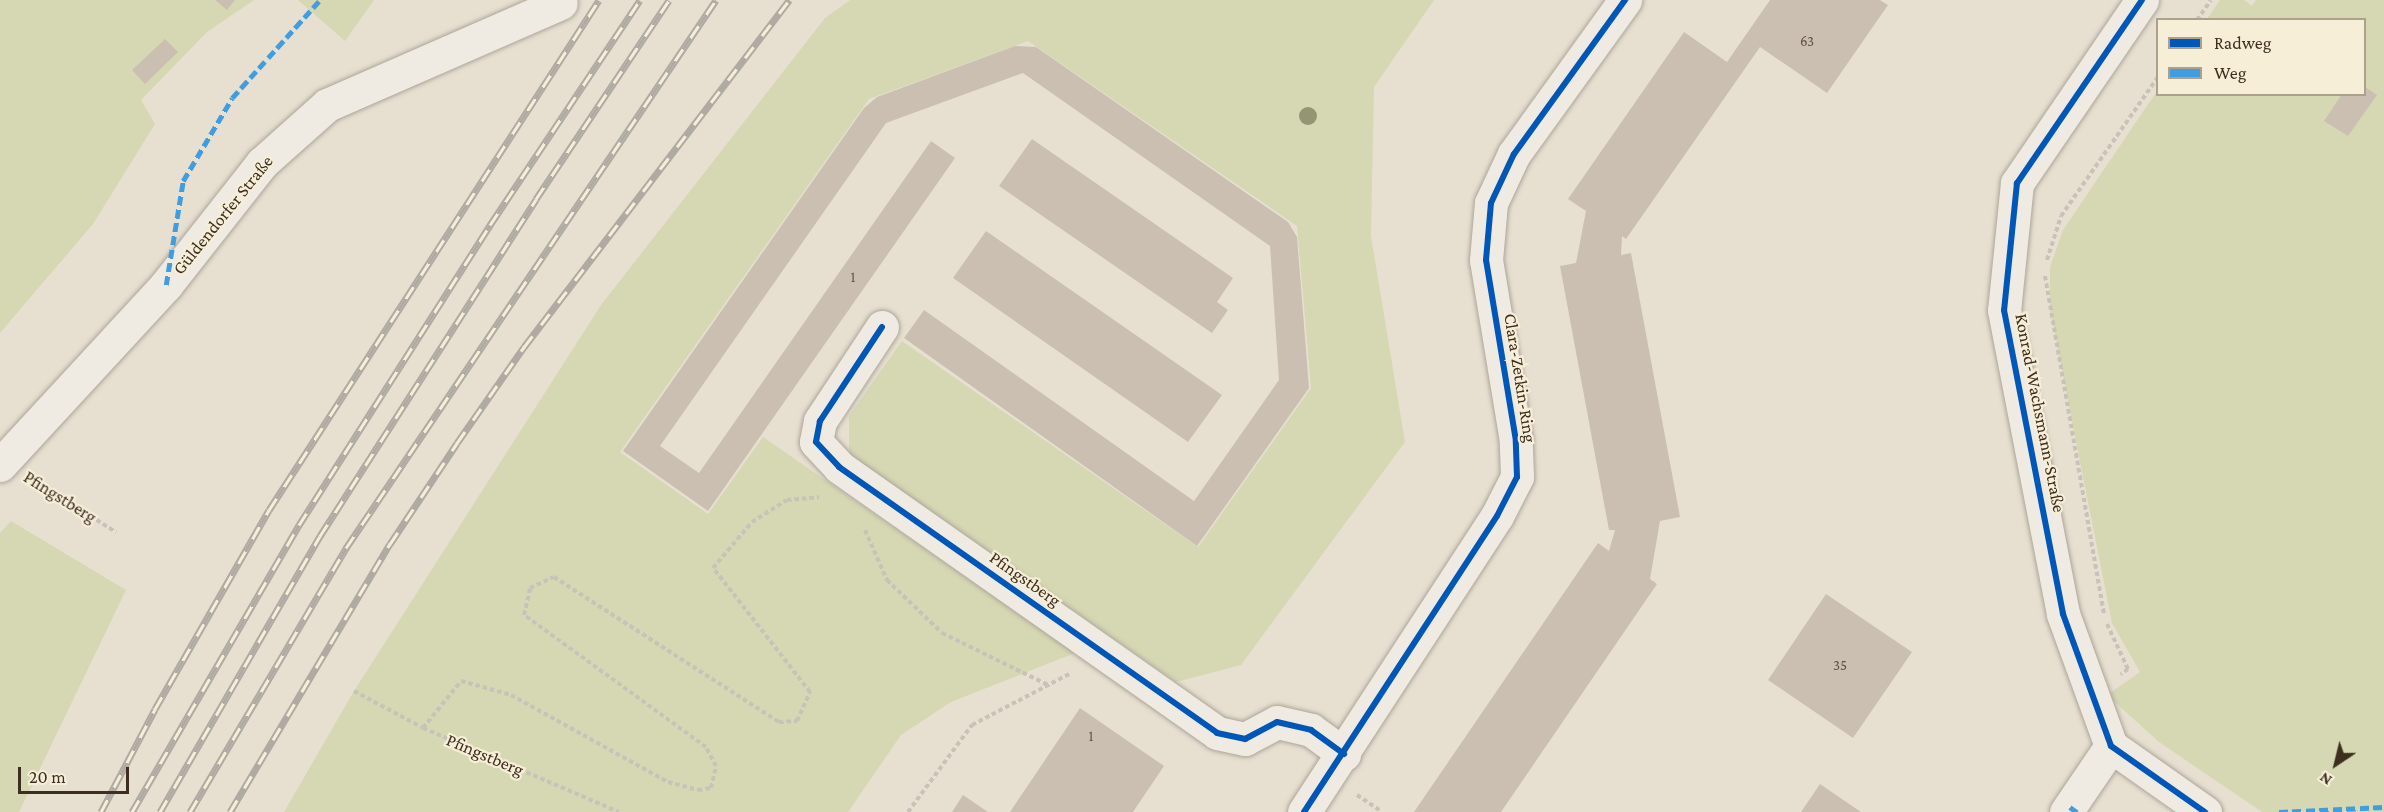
<!DOCTYPE html>
<meta charset="utf-8">
<style>
body{margin:0}
#map{position:relative;width:2384px;height:812px;overflow:hidden;background:#e7e0d1;font-family:"Crimson Pro",serif}
div>[style]{position:absolute}
[style*='--x']{left:calc(var(--x)*1px);top:calc(var(--y)*1px);width:calc(var(--w)*1px);rotate:calc(var(--a)*1deg)}
.green>*{inset:0;background:#d6d7b3}
.building>*{inset:0;background:#cbbfb2}
.path>*{height:4px;margin-top:-2px;transform-origin:0;background:repeating-linear-gradient(90deg,#c8c2b9 0 4.5px,transparent 0 7.5px)}
.roads{filter:drop-shadow(0 0 2px #ada599) drop-shadow(0 0 2px #ada599)}
.minor>*{height:33px;margin:-16.5px;padding:0 16.5px;transform-origin:16.5px;border-radius:16.5px;background:#efebe3}
.rail>*{height:7px;margin-top:-3.5px;transform-origin:0;background:repeating-linear-gradient(90deg,#f7eed8 0 14px,#afaaa2 0 28px);box-sizing:border-box;border-block:2px solid #afaaa2}
.quiet>*{height:4.5px;margin-top:-2.25px;transform-origin:0;background:repeating-linear-gradient(90deg,#3f9de0 0 9px,transparent 0 13.5px)}
.cycleway>*{height:6px;margin:-3px;padding:0 3px;transform-origin:3px;border-radius:3px;background:#0057b8}
.trees>*{width:18px;height:18px;margin:-9px;border-radius:50%;background:#929673}
span{translate:-50% -50%;white-space:nowrap;text-align:center;line-height:1.15;-webkit-text-stroke:4.5px #f7eed8;paint-order:stroke}
.number-label{font-size:15px;color:#605244}
.number-label span{-webkit-text-stroke-width:0}
.street-label{font-size:18px;color:#3d2e20}
.legend{position:absolute;left:2156px;top:18px;width:210px;height:78px;box-sizing:border-box;background:#f7eed8;border:2px solid #ada18e;margin:0;padding:8px 10px;list-style:none;font-size:18px;color:#3d2e20}
.legend li{display:flex;align-items:center;gap:12px;height:30px}
.legend b{width:30px;border:2px solid #ada18e}
.north{position:absolute;left:2306px;top:734px;width:60px;height:60px;-webkit-text-stroke:4px #f7eed8;paint-order:stroke;rotate:215deg;font-size:16px;font-weight:700;line-height:24px;text-align:center;color:#3d2e20}
.north::after{content:'';display:block;margin:auto;width:21px;height:27px;background:#3d2e20;clip-path:polygon(50% 0,100% 100%,50% 72%,0 100%)}
.scale{position:absolute;left:18px;top:767px;width:111px;height:27px;box-sizing:border-box;border:3px solid #3d2e20;border-top:0;padding-left:8px;font-size:18px;line-height:21px;white-space:nowrap;color:#3d2e20;-webkit-text-stroke:4px #f7eed8;paint-order:stroke}
</style>
<div id="map">
<div class="green">
<div style="clip-path:polygon(0 0,254px 0,207px 32px,141px 100px,155px 124px,93px 224px,0 333px)"></div>
<div style="clip-path:polygon(298px 0,374px 0,345px 41px)"></div>
<div style="clip-path:polygon(850px 0,1434px 0,1374px 87px,1371px 236px,1405px 442px,1241px 665px,1176px 682px,849px 454px,849px 416px,902px 341px,1198px 547px,1311px 388px,1297px 226px,1028px 41px,869px 99px,620px 452px,708px 514px,763px 437px,1075px 653px,951px 702px,901px 735px,848px 812px,284px 812px,354px 691px,601px 305px,825px 18px)"></div>
<div style="clip-path:polygon(2220px 0,2244px 0,2252px 6px,2256px 0,2384px 0,2384px 812px,2262px 812px,2159px 742px,2107px 695px,2140px 672px,2112px 623px,2050px 310px,2050px 267px,2063px 230px,2157px 91px,2158px 94px,2364px 94px,2364px 20px,2207px 19px)"></div>
<div style="clip-path:polygon(11px 521px,126px 590px,19px 812px,0 812px,0 533px)"></div>
</div>
<div class="building">
<div style="clip-path:polygon(215px 0,235px 0,227px 10px)"></div>
<div style="clip-path:polygon(1770px 0,1880px 0,1888px 5px,1827px 93px,1760px 47px,1626px 239px,1622px 236px,1621px 255px,1631px 253px,1680px 517px,1660px 521px,1650px 579px,1657px 584px,1501px 812px,1414px 812px,1598px 543px,1609px 551px,1615px 530px,1609px 530px,1560px 266px,1576px 263px,1586px 211px,1568px 199px,1684px 32px,1727px 62px)"></div>
<div style="clip-path:polygon(165px 39px,178px 52px,145px 84px,132px 70px)"></div>
<div style="clip-path:polygon(1015px 46px,1036px 47px,1288px 222px,1297px 237px,1309px 388px,1197px 546px,904px 338px,924px 310px,1194px 501px,1279px 380px,1270px 246px,1023px 73px,886px 123px,660px 446px,699px 473px,931px 141px,955px 158px,708px 511px,623px 451px,864px 108px,877px 97px)"></div>
<div style="clip-path:polygon(2364px 86px,2377px 95px,2348px 136px,2324px 121px,2342px 94px,2364px 94px)"></div>
<div style="clip-path:polygon(1032px 139px,1233px 278px,1217px 302px,1228px 310px,1212px 333px,999px 186px)"></div>
<div style="clip-path:polygon(986px 231px,1222px 395px,1188px 442px,953px 278px)"></div>
<div style="clip-path:polygon(1826px 594px,1912px 652px,1853px 738px,1768px 680px)"></div>
<div style="clip-path:polygon(1080px 708px,1164px 766px,1133px 812px,1010px 812px)"></div>
<div style="clip-path:polygon(1820px 784px,1861px 812px,1801px 812px)"></div>
<div style="clip-path:polygon(963px 795px,988px 812px,952px 812px)"></div>
</div>
<div class="path">
<div style="--x:2197;--y:20;--w:24;--a:-55"></div>
<div style="--x:2047;--y:260;--w:46;--a:-72.3"></div>
<div style="--x:2061;--y:216;--w:169;--a:-55.1"></div>
<div style="--x:2045;--y:276;--w:343;--a:80.1"></div>
<div style="--x:33;--y:480;--w:98;--a:32.1"></div>
<div style="--x:865;--y:530;--w:55;--a:66.3"></div>
<div style="--x:887;--y:580;--w:76;--a:43.9"></div>
<div style="--x:942;--y:633;--w:118;--a:26.1"></div>
<div style="--x:2107;--y:624;--w:50;--a:65"></div>
<div style="--x:2128;--y:669;--w:9;--a:144"></div>
<div style="--x:354;--y:691;--w:78;--a:28.2"></div>
<div style="--x:423;--y:728;--w:213;--a:23.2"></div>
<div style="--x:423;--y:728;--w:60;--a:-51"></div>
<div style="--x:461;--y:681;--w:52;--a:15.6"></div>
<div style="--x:511;--y:695;--w:179;--a:29"></div>
<div style="--x:668;--y:782;--w:31;--a:15"></div>
<div style="--x:698;--y:790;--w:13;--a:-9"></div>
<div style="--x:711;--y:788;--w:23;--a:-77"></div>
<div style="--x:716;--y:766;--w:21;--a:-118"></div>
<div style="--x:706;--y:747;--w:225;--a:-144"></div>
<div style="--x:524;--y:615;--w:28;--a:-77"></div>
<div style="--x:530;--y:588;--w:26;--a:-25"></div>
<div style="--x:554;--y:577;--w:268;--a:32.8"></div>
<div style="--x:779;--y:722;--w:18;--a:-3"></div>
<div style="--x:797;--y:721;--w:32;--a:-66"></div>
<div style="--x:810;--y:692;--w:157;--a:-128"></div>
<div style="--x:713;--y:568;--w:60;--a:-49.7"></div>
<div style="--x:752;--y:522;--w:41;--a:-32.2"></div>
<div style="--x:787;--y:500;--w:32;--a:-5"></div>
<div style="--x:1357;--y:795;--w:30;--a:34"></div>
<div style="--x:908;--y:812;--w:108;--a:-53.7"></div>
<div style="--x:972;--y:725;--w:112;--a:-27.7"></div>
</div>
<div class="roads">
<div class="minor">
<div style="--x:2142;--y:0;--w:222;--a:124.3"></div>
<div style="--x:2017;--y:183;--w:128;--a:95.8"></div>
<div style="--x:2004;--y:310;--w:310;--a:79"></div>
<div style="--x:2063;--y:614;--w:140;--a:70"></div>
<div style="--x:2111;--y:746;--w:115;--a:35.1"></div>
<div style="--x:882;--y:327;--w:113;--a:123.4"></div>
<div style="--x:820;--y:421;--w:21;--a:101"></div>
<div style="--x:816;--y:442;--w:34;--a:47"></div>
<div style="--x:839;--y:467;--w:462;--a:35.1"></div>
<div style="--x:1217;--y:733;--w:29;--a:12"></div>
<div style="--x:1245;--y:739;--w:36;--a:-28"></div>
<div style="--x:1277;--y:722;--w:35;--a:13"></div>
<div style="--x:1311;--y:730;--w:41;--a:36"></div>
<div style="--x:0;--y:465;--w:245;--a:-47.3"></div>
<div style="--x:166;--y:285;--w:155;--a:-51.8"></div>
<div style="--x:262;--y:163;--w:87;--a:-41.7"></div>
<div style="--x:327;--y:105;--w:255;--a:-23.6"></div>
<div style="--x:1304;--y:812;--w:353;--a:-56.9"></div>
<div style="--x:1497;--y:516;--w:44;--a:-62.9"></div>
<div style="--x:1517;--y:477;--w:36;--a:-92"></div>
<div style="--x:1516;--y:441;--w:183;--a:-99.4"></div>
<div style="--x:1486;--y:260;--w:57;--a:-85"></div>
<div style="--x:1491;--y:203;--w:54;--a:-64.9"></div>
<div style="--x:1514;--y:154;--w:190;--a:-54.2"></div>
<div style="--x:2066;--y:812;--w:80;--a:-55.7"></div>
</div>
</div>
<div class="rail">
<div style="--x:101;--y:812;--w:116;--a:-62.3"></div>
<div style="--x:155;--y:709;--w:229;--a:-60.2"></div>
<div style="--x:269;--y:510;--w:607;--a:-57.09"></div>
<div style="--x:132;--y:812;--w:332;--a:-59.8"></div>
<div style="--x:299;--y:525;--w:356;--a:-57.5"></div>
<div style="--x:490;--y:225;--w:270;--a:-56.3"></div>
<div style="--x:160;--y:812;--w:319;--a:-59.9"></div>
<div style="--x:320;--y:536;--w:400;--a:-57.3"></div>
<div style="--x:536;--y:199;--w:239;--a:-56.2"></div>
<div style="--x:190;--y:812;--w:307;--a:-59.4"></div>
<div style="--x:346;--y:548;--w:661;--a:-55.97"></div>
<div style="--x:230;--y:812;--w:312;--a:-59.2"></div>
<div style="--x:390;--y:544;--w:121;--a:-56.4"></div>
<div style="--x:457;--y:443;--w:117;--a:-55.1"></div>
<div style="--x:524;--y:347;--w:437;--a:-52.6"></div>
</div>
<div class="quiet">
<div style="--x:166;--y:285;--w:105;--a:-80.7"></div>
<div style="--x:183;--y:181;--w:96;--a:-59.4"></div>
<div style="--x:232;--y:98;--w:132;--a:-48.1"></div>
<div style="--x:2070;--y:807;--w:9;--a:36"></div>
<div style="--x:2279;--y:812;--w:105;--a:-2.7"></div>
</div>
<div class="cycleway">
<div style="--x:2142;--y:0;--w:222;--a:124.3"></div>
<div style="--x:2017;--y:183;--w:128;--a:95.8"></div>
<div style="--x:2004;--y:310;--w:310;--a:79"></div>
<div style="--x:2063;--y:614;--w:140;--a:70"></div>
<div style="--x:2111;--y:746;--w:115;--a:35.1"></div>
<div style="--x:882;--y:327;--w:113;--a:123.4"></div>
<div style="--x:820;--y:421;--w:21;--a:101"></div>
<div style="--x:816;--y:442;--w:34;--a:47"></div>
<div style="--x:839;--y:467;--w:462;--a:35.1"></div>
<div style="--x:1217;--y:733;--w:29;--a:12"></div>
<div style="--x:1245;--y:739;--w:36;--a:-28"></div>
<div style="--x:1277;--y:722;--w:35;--a:13"></div>
<div style="--x:1311;--y:730;--w:41;--a:36"></div>
<div style="--x:1304;--y:812;--w:353;--a:-56.9"></div>
<div style="--x:1497;--y:516;--w:44;--a:-62.9"></div>
<div style="--x:1517;--y:477;--w:36;--a:-92"></div>
<div style="--x:1516;--y:441;--w:183;--a:-99.4"></div>
<div style="--x:1486;--y:260;--w:57;--a:-85"></div>
<div style="--x:1491;--y:203;--w:54;--a:-64.9"></div>
<div style="--x:1514;--y:154;--w:190;--a:-54.2"></div>
</div>
<div class="trees">
<div style="left:1308px;top:116px"></div>
</div>
<div class="number-label">
<span style="left:1807px;top:42px">63</span>
<span style="left:853px;top:278px">1</span>
<span style="left:1840px;top:666px">35</span>
<span style="left:1091px;top:737px">1</span>
</div>
<div class="street-label">
<span style="left:223px;top:215px;rotate:-51deg">Güldendorfer Straße</span>
<span style="left:1520px;top:378px;rotate:81deg">Clara-Zetkin-Ring</span>
<span style="left:2040px;top:413px;rotate:79deg">Konrad-Wachsmann-Straße</span>
<span style="left:60px;top:497px;rotate:32deg">Pfingstberg</span>
<span style="left:1025px;top:579px;rotate:35deg">Pfingstberg</span>
<span style="left:485px;top:755px;rotate:23deg">Pfingstberg</span>
</div>
<ul class="legend">
<li><b style="height:8px;background:#0057b8"></b>Radweg</li>
<li><b style="height:8px;background:#3f9de0"></b>Weg</li>
</ul>
<div class="north">N</div>
<div class="scale">20 m</div>
</div>
